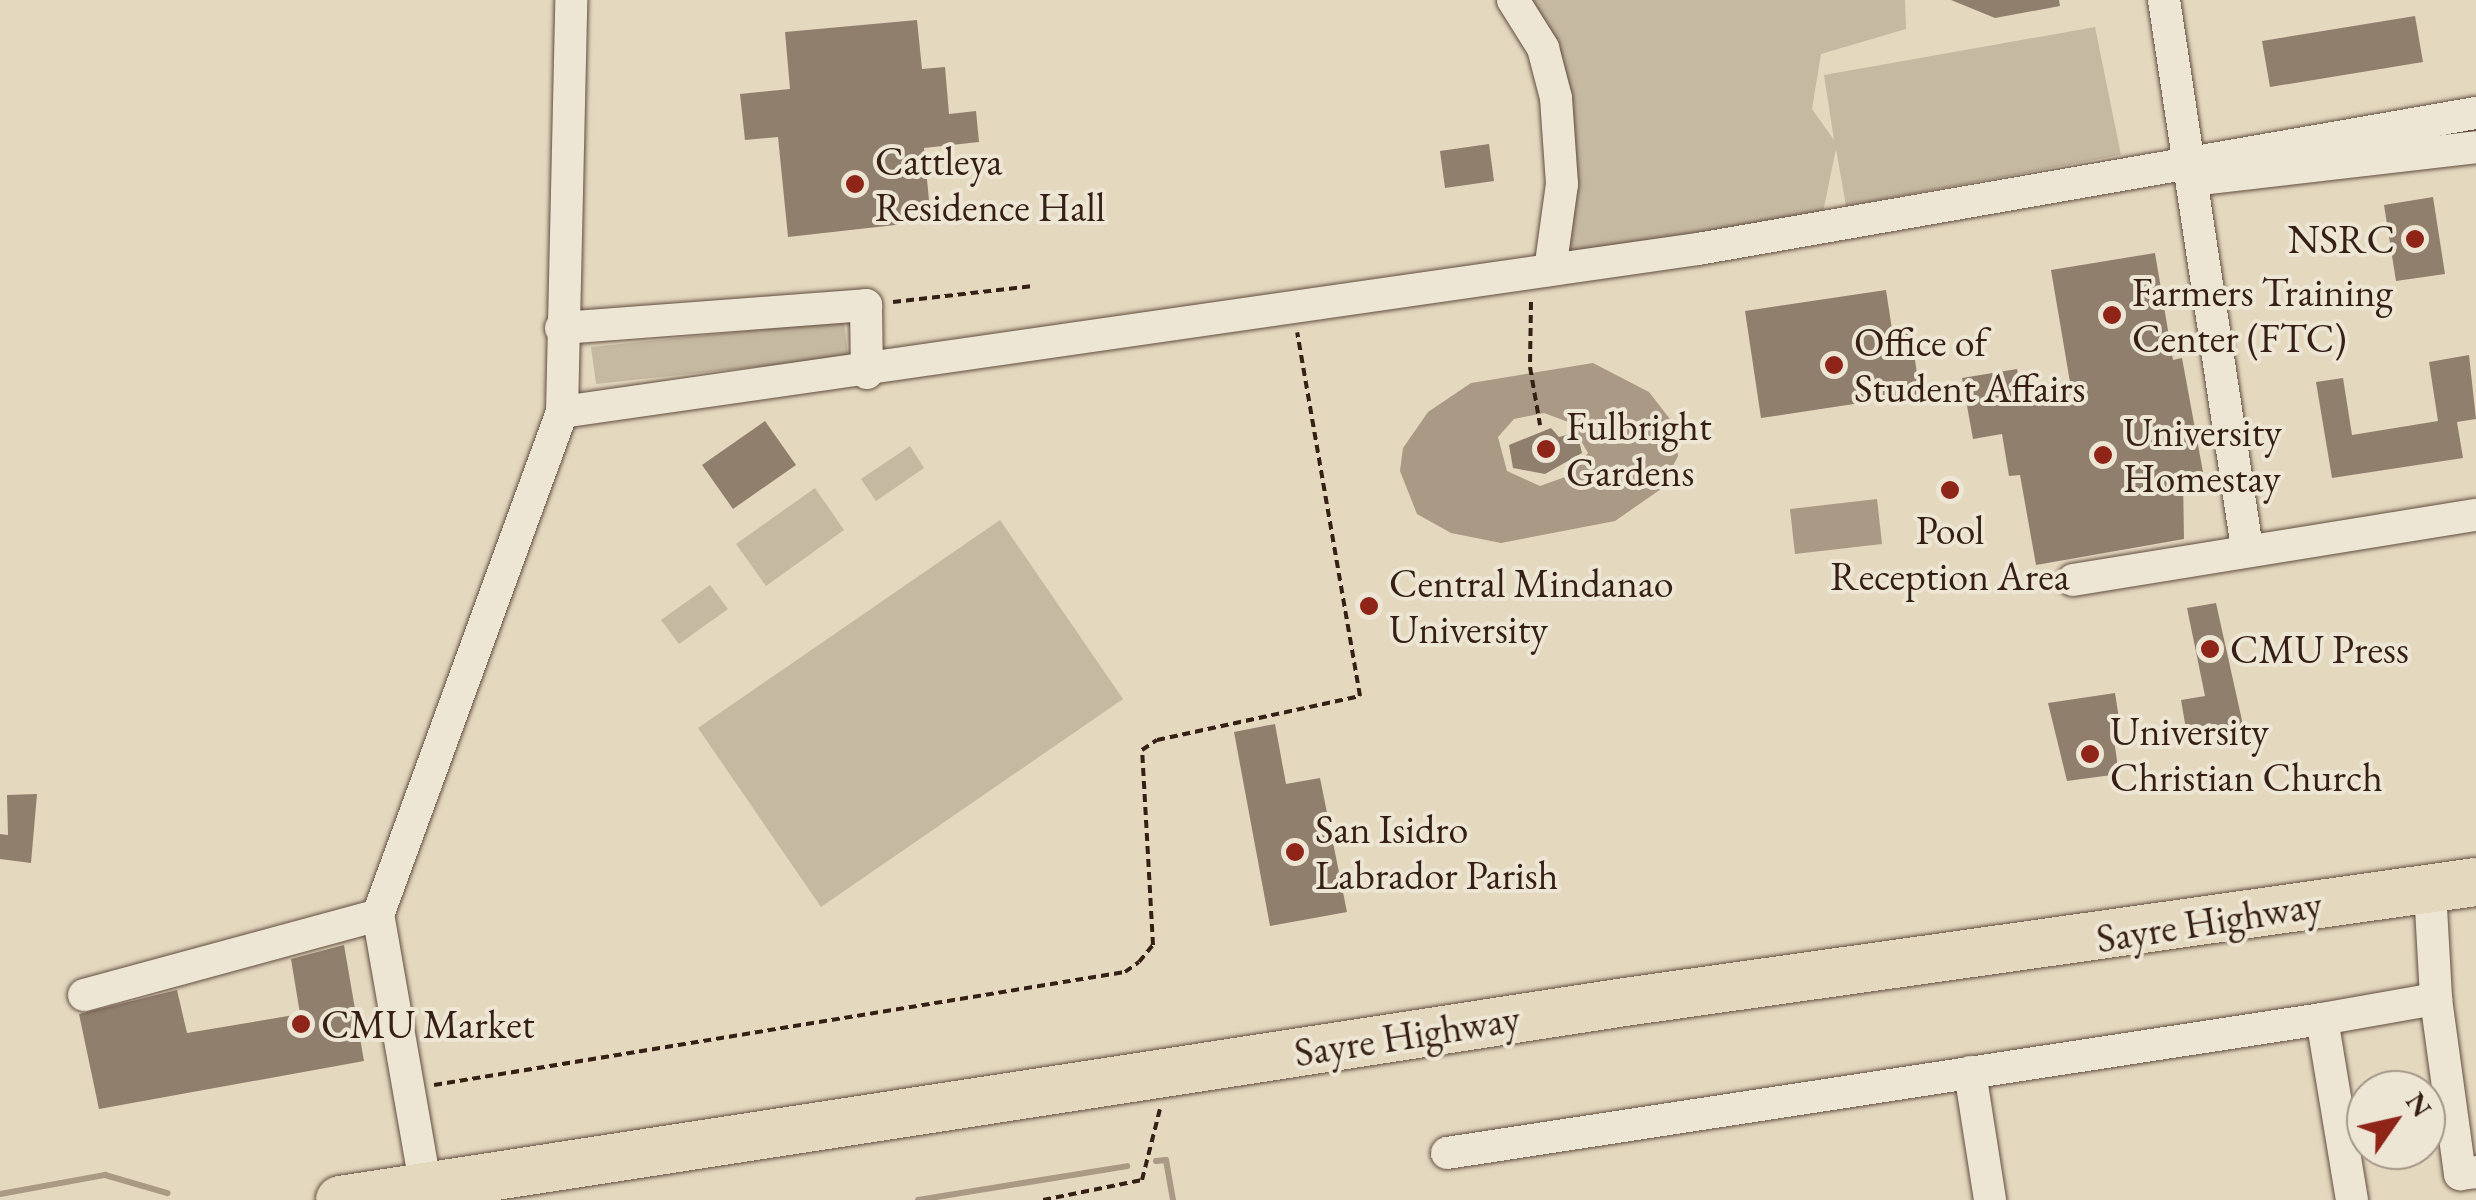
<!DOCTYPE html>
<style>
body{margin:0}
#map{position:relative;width:2476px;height:1200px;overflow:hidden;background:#e4d8bf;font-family:"EB Garamond",serif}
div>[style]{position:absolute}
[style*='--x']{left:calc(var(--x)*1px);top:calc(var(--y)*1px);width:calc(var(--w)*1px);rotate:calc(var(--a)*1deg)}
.green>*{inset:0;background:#c6b9a2}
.water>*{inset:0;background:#a99985}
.stream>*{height:6px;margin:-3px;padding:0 3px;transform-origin:3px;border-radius:3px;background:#a99985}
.building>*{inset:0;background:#907f6d}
.path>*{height:4px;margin-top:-2px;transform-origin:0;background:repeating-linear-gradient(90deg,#361f14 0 8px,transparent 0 13px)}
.roads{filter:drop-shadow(0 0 2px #624d3f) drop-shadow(0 0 2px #624d3f)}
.minor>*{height:32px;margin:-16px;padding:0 16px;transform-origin:16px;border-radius:16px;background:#ede6d5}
.highway>*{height:48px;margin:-24px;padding:0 24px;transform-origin:24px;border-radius:24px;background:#e4d8bf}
.dots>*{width:28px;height:28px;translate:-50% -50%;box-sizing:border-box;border:5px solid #ede6d5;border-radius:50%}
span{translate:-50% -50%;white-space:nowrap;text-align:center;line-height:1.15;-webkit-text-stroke:8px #ede6d5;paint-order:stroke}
.poi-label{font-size:40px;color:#361f14}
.left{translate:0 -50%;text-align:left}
.right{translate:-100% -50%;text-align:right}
.street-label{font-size:40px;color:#361f14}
.north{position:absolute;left:2346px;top:1070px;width:100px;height:100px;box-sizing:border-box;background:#ede6d5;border:2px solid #a49688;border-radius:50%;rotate:56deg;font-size:28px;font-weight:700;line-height:40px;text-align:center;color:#361f14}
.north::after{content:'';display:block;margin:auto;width:35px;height:45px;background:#8f2418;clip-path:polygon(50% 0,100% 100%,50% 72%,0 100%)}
</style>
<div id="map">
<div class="green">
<div style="clip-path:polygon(1521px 0,1905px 0,1906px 29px,1821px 54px,1812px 109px,1834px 140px,1824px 75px,2095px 27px,2121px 155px,1846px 206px,1836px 149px,1823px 212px,1559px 263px,1566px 95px)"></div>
<div style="clip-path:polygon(844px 321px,848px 357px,596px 384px,591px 347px)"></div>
<div style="clip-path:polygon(910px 446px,924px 468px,876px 501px,861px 479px)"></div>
<div style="clip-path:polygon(815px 488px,844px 530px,766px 586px,736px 544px)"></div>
<div style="clip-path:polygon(1000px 520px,1123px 699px,821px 907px,698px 728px)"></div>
<div style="clip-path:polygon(710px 585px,728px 609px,679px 644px,661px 620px)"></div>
</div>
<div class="water">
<div style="clip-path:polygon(evenodd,1593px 363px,1649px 392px,1673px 423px,1678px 456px,1661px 489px,1615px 521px,1501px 543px,1451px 533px,1417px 514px,1400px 471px,1403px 448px,1428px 412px,1471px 383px,1593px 363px,1544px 413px,1571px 423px,1588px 453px,1568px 476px,1540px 486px,1507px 471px,1498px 437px,1514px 419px,1544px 413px)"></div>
<div style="clip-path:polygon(1877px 499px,1882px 544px,1795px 554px,1790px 509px)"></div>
</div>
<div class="stream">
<div style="--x:1156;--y:1161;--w:10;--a:-6"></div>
<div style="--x:1166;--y:1160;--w:41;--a:80.1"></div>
<div style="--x:0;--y:1194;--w:107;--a:-10.3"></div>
<div style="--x:105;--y:1175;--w:65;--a:16.2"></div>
<div style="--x:918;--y:1200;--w:212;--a:-9.2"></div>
</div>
<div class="building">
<div style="clip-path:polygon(1951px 0,2059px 0,2060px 6px,1995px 18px)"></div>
<div style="clip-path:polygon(2415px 16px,2423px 62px,2270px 87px,2262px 41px)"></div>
<div style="clip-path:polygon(917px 20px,922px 69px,945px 67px,949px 114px,976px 111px,979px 142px,924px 148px,931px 221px,788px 237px,778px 137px,745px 140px,740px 94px,790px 89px,785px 32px)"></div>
<div style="clip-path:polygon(1489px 144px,1494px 181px,1445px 188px,1440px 151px)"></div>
<div style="clip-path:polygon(2433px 197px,2445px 274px,2396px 281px,2384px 205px)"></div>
<div style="clip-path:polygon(2155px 253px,2173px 360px,2182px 358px,2203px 472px,2183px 476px,2184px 539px,2036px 565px,2020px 475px,2009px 476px,2002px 434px,1973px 439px,1962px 378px,2017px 369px,2023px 402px,2072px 394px,2051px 270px)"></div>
<div style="clip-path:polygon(1886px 290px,1893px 336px,1911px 333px,1920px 394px,1761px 418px,1745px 311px)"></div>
<div style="clip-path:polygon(2469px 355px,2476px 419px,2457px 422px,2463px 458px,2332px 478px,2316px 382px,2343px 378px,2352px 435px,2438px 421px,2429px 362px)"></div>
<div style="clip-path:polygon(765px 421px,796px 465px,733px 509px,702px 465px)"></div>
<div style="clip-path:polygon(1551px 428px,1559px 437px,1577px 432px,1582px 453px,1545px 474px,1513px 468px,1509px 445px)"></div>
<div style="clip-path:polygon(2216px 603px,2243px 725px,2187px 735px,2181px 700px,2205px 696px,2187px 608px)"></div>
<div style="clip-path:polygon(2115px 693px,2120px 725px,2112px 726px,2119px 774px,2067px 781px,2048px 703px)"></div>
<div style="clip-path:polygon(1275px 724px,1286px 784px,1320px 778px,1347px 912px,1270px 926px,1234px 732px)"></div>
<div style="clip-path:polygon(37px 794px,31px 863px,0 859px,0 834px,8px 835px,7px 795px)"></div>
<div style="clip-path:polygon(344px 945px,364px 1061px,99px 1109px,79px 1014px,177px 990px,187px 1033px,300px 1014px,291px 959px)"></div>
</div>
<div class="path">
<div style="--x:893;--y:302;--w:141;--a:-6.5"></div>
<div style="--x:1531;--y:302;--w:65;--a:90.9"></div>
<div style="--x:1530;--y:367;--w:59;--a:80.2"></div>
<div style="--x:434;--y:1085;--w:700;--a:-9.29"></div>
<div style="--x:1125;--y:972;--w:17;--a:-36"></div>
<div style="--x:1139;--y:962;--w:22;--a:-51"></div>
<div style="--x:1153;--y:945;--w:195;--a:-93.2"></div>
<div style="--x:1142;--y:750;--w:18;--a:-34"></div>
<div style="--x:1157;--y:740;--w:208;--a:-12.2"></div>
<div style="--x:1360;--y:696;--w:369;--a:-99.8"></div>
<div style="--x:1043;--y:1200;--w:101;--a:-11.4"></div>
<div style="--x:1142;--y:1180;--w:73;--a:-75.8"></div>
</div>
<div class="roads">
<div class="minor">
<div style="--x:1513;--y:0;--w:57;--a:58"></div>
<div style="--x:1543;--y:48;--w:52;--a:75.4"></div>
<div style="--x:1556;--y:98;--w:86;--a:86"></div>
<div style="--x:1562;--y:184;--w:87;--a:97.9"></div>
<div style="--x:2164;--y:0;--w:554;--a:81.39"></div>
<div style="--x:2192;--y:180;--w:286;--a:-6.6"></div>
<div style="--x:561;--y:328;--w:306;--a:-4.3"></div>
<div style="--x:866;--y:305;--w:68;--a:89.2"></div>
<div style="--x:562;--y:412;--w:1148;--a:-8.17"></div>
<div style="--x:1698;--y:249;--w:790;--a:-9.92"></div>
<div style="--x:2073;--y:580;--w:408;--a:-9.2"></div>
<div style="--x:2430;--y:890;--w:109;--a:86.8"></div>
<div style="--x:2436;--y:999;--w:177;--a:82.2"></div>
<div style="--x:2460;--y:1174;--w:16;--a:-7"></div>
<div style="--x:84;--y:995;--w:305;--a:-15.2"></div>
<div style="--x:1970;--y:1072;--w:130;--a:81.1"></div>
<div style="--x:1447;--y:1153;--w:885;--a:-8.71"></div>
<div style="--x:425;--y:1183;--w:272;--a:-99.9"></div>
<div style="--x:378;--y:915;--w:536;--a:-69.91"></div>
<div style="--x:562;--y:412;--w:412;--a:-88.7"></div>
<div style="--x:2352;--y:1200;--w:183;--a:-99.4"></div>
<div style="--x:2322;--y:1019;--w:116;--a:-10"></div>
</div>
<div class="highway">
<div style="--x:340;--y:1200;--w:1300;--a:-8.76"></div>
<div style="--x:1625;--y:1002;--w:859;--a:-8.03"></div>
</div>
</div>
<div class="dots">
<div style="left:855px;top:184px;background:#8f2418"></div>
<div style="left:2415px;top:239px;background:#8f2418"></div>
<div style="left:2112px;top:315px;background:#8f2418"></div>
<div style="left:1834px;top:365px;background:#8f2418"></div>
<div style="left:1546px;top:449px;background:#8f2418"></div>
<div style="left:2103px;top:455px;background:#8f2418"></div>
<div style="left:1950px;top:490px;background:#8f2418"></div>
<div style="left:1369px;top:606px;background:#8f2418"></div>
<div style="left:2210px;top:649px;background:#8f2418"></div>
<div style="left:2090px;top:754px;background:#8f2418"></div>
<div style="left:1295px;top:852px;background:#8f2418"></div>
<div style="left:301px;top:1024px;background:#8f2418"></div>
</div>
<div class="poi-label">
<span class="left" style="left:875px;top:184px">Cattleya<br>Residence Hall</span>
<span class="right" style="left:2395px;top:239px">NSRC</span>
<span class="left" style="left:2132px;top:315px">Farmers Training<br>Center (FTC)</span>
<span class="left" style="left:1854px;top:365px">Office of<br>Student Affairs</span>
<span class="left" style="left:1566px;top:449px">Fulbright<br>Gardens</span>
<span class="left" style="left:2123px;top:455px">University<br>Homestay</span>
<span style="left:1950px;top:553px">Pool<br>Reception Area</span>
<span class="left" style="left:1389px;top:606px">Central Mindanao<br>University</span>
<span class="left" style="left:2230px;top:649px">CMU Press</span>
<span class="left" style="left:2110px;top:754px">University<br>Christian Church</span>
<span class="left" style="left:1315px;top:852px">San Isidro<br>Labrador Parish</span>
<span class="left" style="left:321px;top:1024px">CMU Market</span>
</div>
<div class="street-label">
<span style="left:2209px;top:921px;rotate:-9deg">Sayre Highway</span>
<span style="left:1407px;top:1035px;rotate:-9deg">Sayre Highway</span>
</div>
<div class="north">N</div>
</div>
